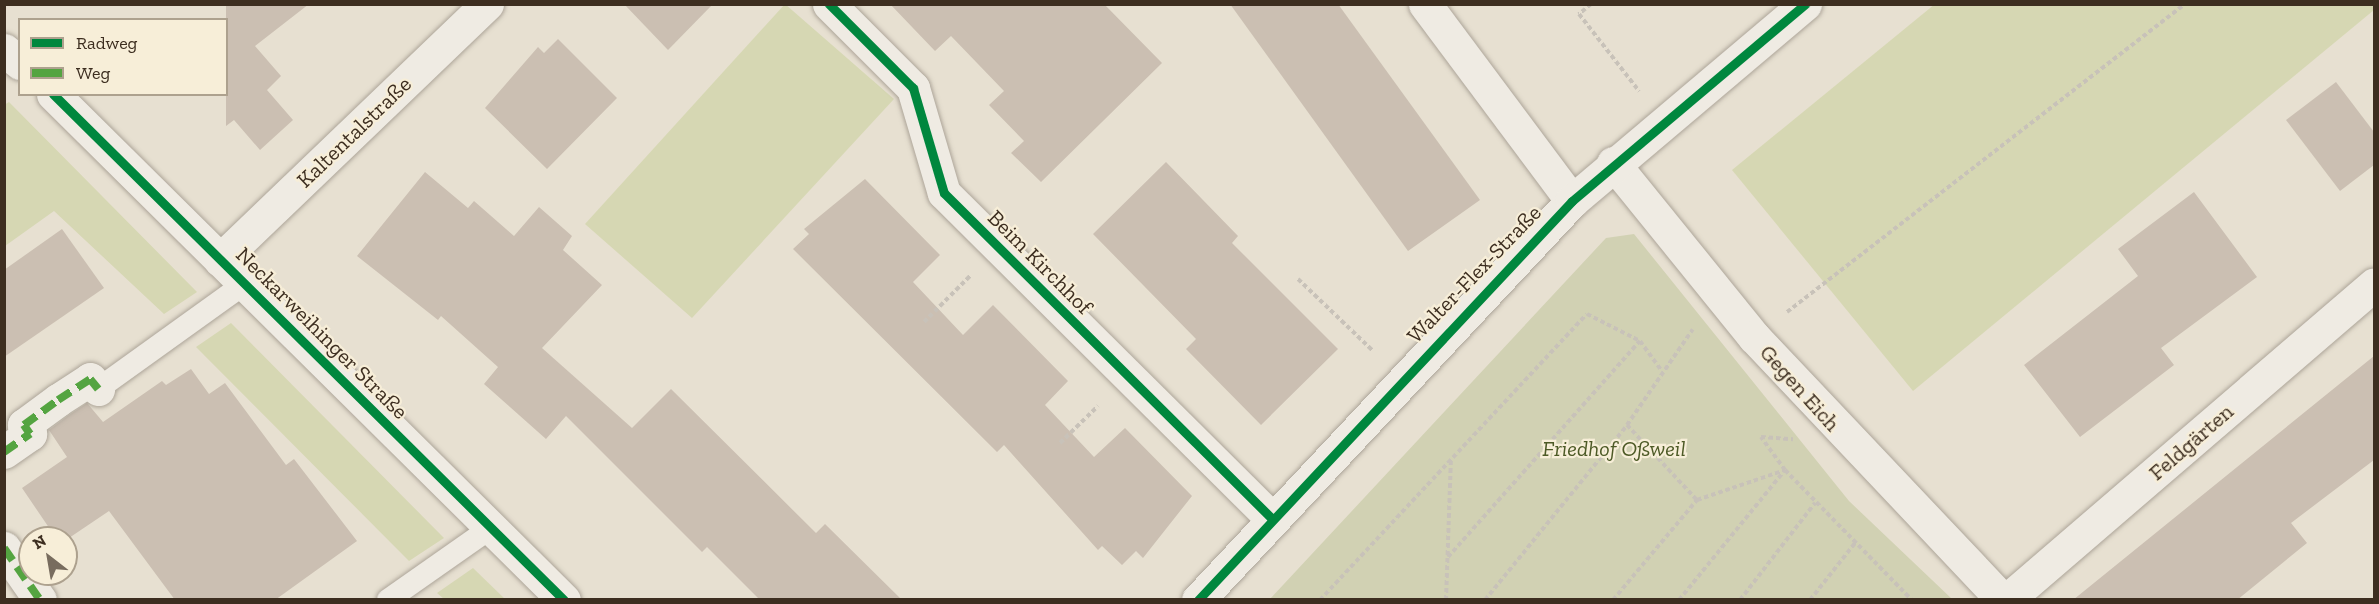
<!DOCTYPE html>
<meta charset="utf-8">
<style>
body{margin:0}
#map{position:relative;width:2379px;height:604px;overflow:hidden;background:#e7e0d1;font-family:"Zilla Slab",serif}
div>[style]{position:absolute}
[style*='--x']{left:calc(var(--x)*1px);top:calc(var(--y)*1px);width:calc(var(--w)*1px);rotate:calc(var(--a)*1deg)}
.green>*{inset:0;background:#d6d7b3}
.cemetery>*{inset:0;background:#d1d1b3}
.building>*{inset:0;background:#cbbfb2}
.path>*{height:4px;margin-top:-2px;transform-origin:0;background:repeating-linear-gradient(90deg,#c8c2b9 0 4.5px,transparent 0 7.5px)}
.roads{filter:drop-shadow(0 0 2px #ada599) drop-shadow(0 0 2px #ada599)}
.service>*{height:22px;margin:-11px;padding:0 11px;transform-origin:11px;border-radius:11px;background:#efebe3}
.minor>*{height:33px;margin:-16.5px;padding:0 16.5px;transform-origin:16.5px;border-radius:16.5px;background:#efebe3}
.quiet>*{height:8px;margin-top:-4px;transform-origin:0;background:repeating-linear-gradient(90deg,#54a441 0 15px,transparent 0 23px)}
.cycleway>*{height:9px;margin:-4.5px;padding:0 4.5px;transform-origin:4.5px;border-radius:4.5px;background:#00873e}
span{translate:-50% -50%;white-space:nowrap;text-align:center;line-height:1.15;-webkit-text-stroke:4.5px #f7eed8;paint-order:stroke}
.street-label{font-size:22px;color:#3d2e20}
.park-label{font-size:22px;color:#4d5a26;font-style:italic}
.frame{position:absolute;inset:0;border:6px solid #3d2e20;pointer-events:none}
.legend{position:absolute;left:18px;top:18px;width:210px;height:78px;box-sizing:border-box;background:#f7eed8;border:2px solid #ada18e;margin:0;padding:8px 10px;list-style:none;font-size:18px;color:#3d2e20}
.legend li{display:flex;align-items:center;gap:12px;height:30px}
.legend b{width:30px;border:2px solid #ada18e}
.north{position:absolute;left:18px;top:526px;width:60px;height:60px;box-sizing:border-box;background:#f7eed8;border:2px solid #ada18e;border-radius:50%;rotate:329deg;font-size:16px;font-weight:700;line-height:24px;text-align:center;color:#3d2e20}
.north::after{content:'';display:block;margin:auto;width:21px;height:27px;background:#786c5e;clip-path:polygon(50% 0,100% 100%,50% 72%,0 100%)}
</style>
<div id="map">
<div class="green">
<div style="clip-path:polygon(785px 4px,894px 99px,692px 318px,585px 224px)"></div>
<div style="clip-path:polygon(1935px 4px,2374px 4px,2374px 10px,1913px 391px,1732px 170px)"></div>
<div style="clip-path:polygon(9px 102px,197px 292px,164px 314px,54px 211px,5px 246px,4px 105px)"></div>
<div style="clip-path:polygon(231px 323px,444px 538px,409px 561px,196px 347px)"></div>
<div style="clip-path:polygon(473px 568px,505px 599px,444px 599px,437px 593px)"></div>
</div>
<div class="cemetery">
<div style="clip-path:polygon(1634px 234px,1849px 501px,1952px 599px,1270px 599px,1606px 238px)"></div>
</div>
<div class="building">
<div style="clip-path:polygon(226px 4px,309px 4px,255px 46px,281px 76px,267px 90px,293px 120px,260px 150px,234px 120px,226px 126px)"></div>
<div style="clip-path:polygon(624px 4px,713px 4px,668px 50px)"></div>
<div style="clip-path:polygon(890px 4px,1104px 4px,1162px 63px,1041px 182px,1011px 153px,1024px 141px,989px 105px,1004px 91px,951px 36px,935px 51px)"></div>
<div style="clip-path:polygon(1230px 4px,1338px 4px,1480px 200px,1408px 251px)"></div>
<div style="clip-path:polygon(558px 39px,617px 98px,547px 169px,485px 108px,538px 47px,544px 53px)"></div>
<div style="clip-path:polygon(2336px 82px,2374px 132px,2374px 165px,2340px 191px,2286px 120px)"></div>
<div style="clip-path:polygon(1166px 162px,1238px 236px,1232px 243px,1338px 349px,1261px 425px,1186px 349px,1196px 339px,1093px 234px)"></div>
<div style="clip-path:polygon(425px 172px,468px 208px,474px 201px,514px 236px,539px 207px,572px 236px,563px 250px,602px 285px,542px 348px,632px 428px,671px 389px,816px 533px,825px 524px,902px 600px,760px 600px,707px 547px,702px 552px,566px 416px,546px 439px,484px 384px,498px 367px,441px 316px,438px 320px,357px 256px)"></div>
<div style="clip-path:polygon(865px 179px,940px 255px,913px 282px,963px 335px,993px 305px,1068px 381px,1045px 405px,1094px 457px,1125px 428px,1192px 496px,1143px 558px,1136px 551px,1122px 565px,1102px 546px,1098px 550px,1004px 445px,997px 452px,793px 249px,809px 234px,804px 229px)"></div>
<div style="clip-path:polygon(2194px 192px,2257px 277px,2161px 348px,2174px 365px,2080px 437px,2024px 365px,2138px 276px,2118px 249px)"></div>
<div style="clip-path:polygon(62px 229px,104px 288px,4px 357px,4px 270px)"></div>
<div style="clip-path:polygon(2374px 356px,2374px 460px,2291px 523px,2307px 543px,2237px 600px,2073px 600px)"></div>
<div style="clip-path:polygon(191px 369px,209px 394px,225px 383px,286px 465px,294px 459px,357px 541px,275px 600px,175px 600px,109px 511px,66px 540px,56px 538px,22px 488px,67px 457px,49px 430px,69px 415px,87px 403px,103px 422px,162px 381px,166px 385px)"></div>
</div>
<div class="path">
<div style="--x:1591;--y:4;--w:16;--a:140"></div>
<div style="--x:1579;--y:14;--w:98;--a:52.1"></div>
<div style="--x:1298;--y:279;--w:104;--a:43.8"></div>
<div style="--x:1787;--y:312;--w:503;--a:-37.74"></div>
<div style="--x:924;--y:322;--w:65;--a:-45"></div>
<div style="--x:1627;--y:425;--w:103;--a:47"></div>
<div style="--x:1697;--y:500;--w:93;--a:-18.8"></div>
<div style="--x:1785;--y:470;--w:182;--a:45.7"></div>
<div style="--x:1060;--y:443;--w:53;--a:-44.2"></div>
<div style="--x:1448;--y:557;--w:289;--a:-48.4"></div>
<div style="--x:1320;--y:600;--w:391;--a:-47"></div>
<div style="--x:1587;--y:314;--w:59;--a:27"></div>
<div style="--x:1640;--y:341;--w:37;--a:54"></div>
<div style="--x:1446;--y:600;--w:141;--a:-88"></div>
<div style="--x:1485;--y:600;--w:225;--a:-50.9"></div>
<div style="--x:1627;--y:425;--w:116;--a:-55.5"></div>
<div style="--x:1613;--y:600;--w:131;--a:-50"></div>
<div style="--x:1679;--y:600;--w:168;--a:-50.8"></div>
<div style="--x:1785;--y:470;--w:41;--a:-126"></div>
<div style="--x:1761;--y:437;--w:32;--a:4"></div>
<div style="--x:1740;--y:600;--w:123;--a:-52.3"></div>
<div style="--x:1810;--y:600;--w:73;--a:-51.7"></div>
</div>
<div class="roads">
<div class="service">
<div style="--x:98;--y:389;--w:180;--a:-35.7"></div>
<div style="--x:388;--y:600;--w:127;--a:-35.1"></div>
</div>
<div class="minor">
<div style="--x:829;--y:4;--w:119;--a:45"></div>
<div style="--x:913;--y:88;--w:109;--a:73.6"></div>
<div style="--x:944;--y:193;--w:462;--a:44.8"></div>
<div style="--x:1425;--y:4;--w:246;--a:53.3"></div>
<div style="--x:4;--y:50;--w:21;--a:39"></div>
<div style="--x:53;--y:94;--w:719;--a:44.72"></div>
<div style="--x:1613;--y:163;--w:224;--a:51"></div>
<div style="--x:1754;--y:337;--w:362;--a:46.6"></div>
<div style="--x:220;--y:260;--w:370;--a:-43.8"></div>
<div style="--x:4;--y:452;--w:32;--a:-35"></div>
<div style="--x:30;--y:434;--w:11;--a:-124"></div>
<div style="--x:24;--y:425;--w:42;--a:-36.3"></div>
<div style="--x:58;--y:400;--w:38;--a:-33"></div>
<div style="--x:90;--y:379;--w:13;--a:51"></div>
<div style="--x:4;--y:548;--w:63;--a:55.3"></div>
<div style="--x:1198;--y:600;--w:547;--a:-46.85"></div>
<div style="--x:1572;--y:201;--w:305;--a:-40.2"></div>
<div style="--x:2007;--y:600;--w:484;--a:-40.7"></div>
</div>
</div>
<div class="quiet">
<div style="--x:4;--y:452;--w:32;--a:-35"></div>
<div style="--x:30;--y:434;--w:11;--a:-124"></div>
<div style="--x:24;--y:425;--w:42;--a:-36.3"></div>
<div style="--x:58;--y:400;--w:38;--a:-33"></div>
<div style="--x:90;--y:379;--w:13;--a:51"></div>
<div style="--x:4;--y:548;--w:63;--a:55.3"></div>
</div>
<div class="cycleway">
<div style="--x:829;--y:4;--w:119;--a:45"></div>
<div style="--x:913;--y:88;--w:109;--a:73.6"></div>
<div style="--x:944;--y:193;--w:462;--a:44.8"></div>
<div style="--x:53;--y:94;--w:719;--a:44.72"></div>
<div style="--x:1198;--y:600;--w:547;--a:-46.85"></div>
<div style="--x:1572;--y:201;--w:305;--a:-40.2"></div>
</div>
<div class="street-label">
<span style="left:354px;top:132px;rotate:-44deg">Kaltentalstraße</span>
<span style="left:1040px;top:262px;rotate:45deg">Beim Kirchhof</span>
<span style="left:1474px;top:274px;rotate:-46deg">Walter-Flex-Straße</span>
<span style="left:322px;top:333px;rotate:45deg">Neckarweihinger Straße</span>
<span style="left:1800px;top:388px;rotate:48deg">Gegen Eich</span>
<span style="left:2191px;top:442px;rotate:-41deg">Feldgärten</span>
</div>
<div class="park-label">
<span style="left:1614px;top:449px">Friedhof Oßweil</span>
</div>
<div class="frame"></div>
<ul class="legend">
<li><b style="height:8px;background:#00873e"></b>Radweg</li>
<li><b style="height:8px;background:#54a441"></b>Weg</li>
</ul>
<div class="north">N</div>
</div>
